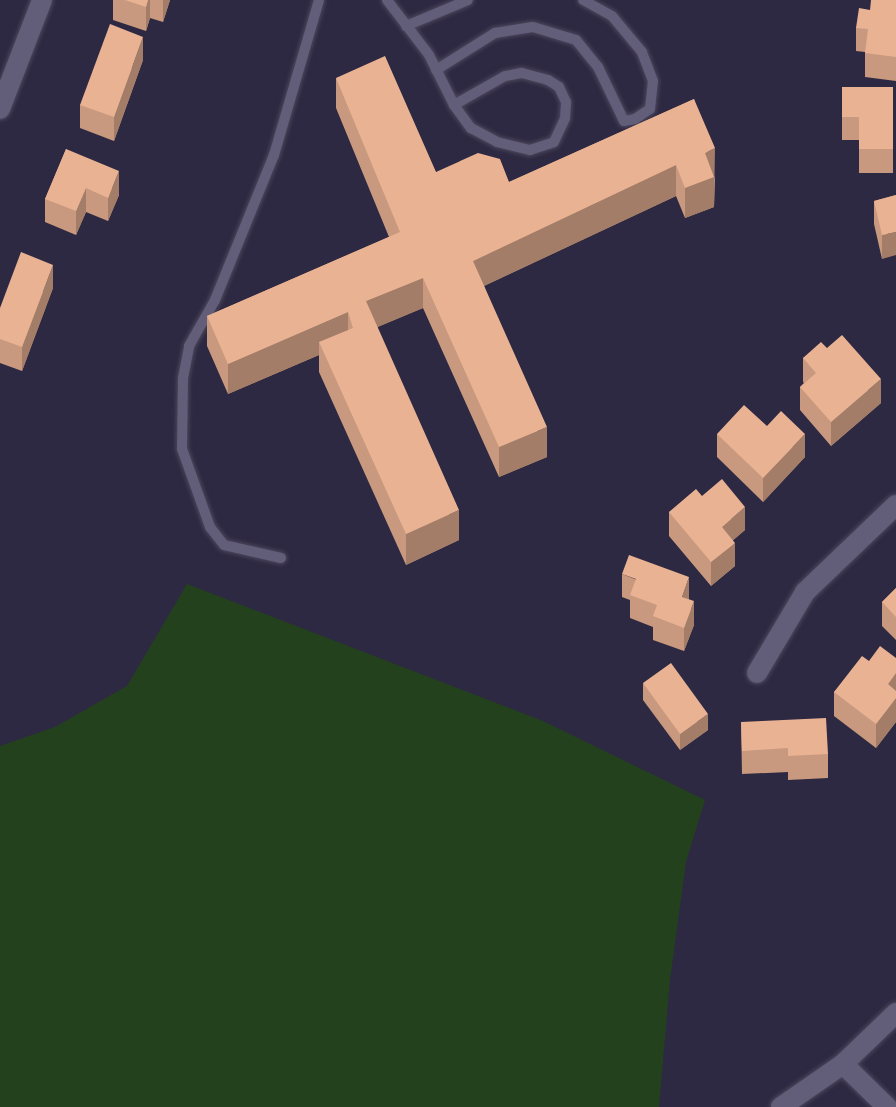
<!DOCTYPE html>
<style>
body{margin:0}
#map{position:relative;width:896px;height:1107px;overflow:hidden;background:#2e2942;font-family:Barlow,sans-serif}
div>[style]{position:absolute}
[style*='--x']{left:calc(var(--x)*1px);top:calc(var(--y)*1px);width:calc(var(--w)*1px);rotate:calc(var(--a)*1deg)}
.green>*{inset:0;background:#23411d}
.roads{filter:drop-shadow(0 0 2px #4b475c) drop-shadow(0 0 2px #4b475c)}
.lane>*{height:10px;margin:-5px;padding:0 5px;transform-origin:5px;border-radius:5px;background:#625e7a}
.street>*{height:20px;margin:-10px;padding:0 10px;transform-origin:10px;border-radius:10px;background:#625e7a}
.wall>*{inset:0;background:#c8997e}
.shaded-wall>*{inset:0;background:#a37d67}
.building>*{inset:0;background:#e9b293}
span{translate:-50% -50%;white-space:nowrap;text-align:center;line-height:1.15;-webkit-text-stroke:8px #16141f;paint-order:stroke}
</style>
<div id="map">
<div class="green">
<div style="clip-path:polygon(187px 584px,543px 721px,705px 800px,686px 862px,670px 980px,659px 1107px,0 1107px,0 746px,55px 727px,127px 686px)"></div>
</div>
<div class="roads">
<div class="lane">
<div style="--x:387;--y:0;--w:69;--a:52.6"></div>
<div style="--x:429;--y:55;--w:56;--a:63.4"></div>
<div style="--x:454;--y:105;--w:29;--a:54"></div>
<div style="--x:471;--y:128;--w:30;--a:28"></div>
<div style="--x:497;--y:142;--w:34;--a:14"></div>
<div style="--x:530;--y:150;--w:25;--a:-18"></div>
<div style="--x:554;--y:142;--w:26;--a:-65"></div>
<div style="--x:565;--y:118;--w:16;--a:-86"></div>
<div style="--x:566;--y:102;--w:17;--a:-115"></div>
<div style="--x:559;--y:87;--w:13;--a:-148"></div>
<div style="--x:548;--y:80;--w:28;--a:-165"></div>
<div style="--x:521;--y:73;--w:16;--a:169"></div>
<div style="--x:505;--y:76;--w:59;--a:150.4"></div>
<div style="--x:406;--y:26;--w:67;--a:-22.8"></div>
<div style="--x:436;--y:70;--w:70;--a:-32.1"></div>
<div style="--x:495;--y:33;--w:38;--a:-9"></div>
<div style="--x:533;--y:27;--w:45;--a:16.8"></div>
<div style="--x:576;--y:40;--w:35;--a:51"></div>
<div style="--x:598;--y:67;--w:60;--a:64.3"></div>
<div style="--x:624;--y:121;--w:11;--a:-10"></div>
<div style="--x:635;--y:119;--w:18;--a:-34"></div>
<div style="--x:650;--y:109;--w:28;--a:-84"></div>
<div style="--x:653;--y:81;--w:31;--a:-111"></div>
<div style="--x:642;--y:52;--w:47;--a:-129.8"></div>
<div style="--x:612;--y:16;--w:33;--a:-151"></div>
<div style="--x:281;--y:558;--w:58;--a:-167.2"></div>
<div style="--x:224;--y:545;--w:23;--a:-128"></div>
<div style="--x:210;--y:527;--w:83;--a:-109.7"></div>
<div style="--x:182;--y:449;--w:71;--a:-89.2"></div>
<div style="--x:183;--y:378;--w:33;--a:-79"></div>
<div style="--x:189;--y:346;--w:53;--a:-60.5"></div>
<div style="--x:215;--y:300;--w:157;--a:-67.9"></div>
<div style="--x:274;--y:155;--w:161;--a:-73.8"></div>
</div>
<div class="street">
<div style="--x:0;--y:109;--w:117;--a:-68.9"></div>
<div style="--x:757;--y:673;--w:94;--a:-59.3"></div>
<div style="--x:805;--y:592;--w:126;--a:-43.7"></div>
<div style="--x:843;--y:1064;--w:62;--a:44.3"></div>
<div style="--x:781;--y:1107;--w:75;--a:-34.7"></div>
<div style="--x:843;--y:1064;--w:74;--a:-43.9"></div>
</div>
</div>
<div class="wall">
<div style="clip-path:polygon(113px 0,170px 0,163px 22px,150px 18px,146px 31px,113px 20px)"></div>
<div style="clip-path:polygon(896px 0,896px 81px,865px 77px,865px 52px,856px 51px,856px 28px,870px 10px)"></div>
<div style="clip-path:polygon(143px 60px,114px 141px,80px 128px,80px 105px)"></div>
<div style="clip-path:polygon(336px 78px,436px 172px,509px 182px,694px 99px,715px 179px,714px 207px,685px 218px,676px 196px,484px 286px,547px 457px,499px 477px,423px 308px,377px 327px,459px 540px,406px 565px,319px 372px,319px 355px,228px 394px,207px 346px,207px 316px,389px 237px,336px 108px)"></div>
<div style="clip-path:polygon(842px 87px,893px 87px,893px 173px,859px 173px,859px 140px,842px 140px)"></div>
<div style="clip-path:polygon(66px 149px,119px 195px,108px 221px,86px 212px,76px 235px,45px 222px,45px 199px)"></div>
<div style="clip-path:polygon(896px 195px,882px 259px,874px 224px,874px 201px)"></div>
<div style="clip-path:polygon(53px 288px,22px 371px,0 363px,0 308px)"></div>
<div style="clip-path:polygon(827px 348px,881px 403px,831px 446px,800px 410px,800px 387px,804px 383px,803px 382px,803px 358px)"></div>
<div style="clip-path:polygon(767px 426px,805px 457px,763px 502px,717px 457px,717px 434px)"></div>
<div style="clip-path:polygon(702px 496px,745px 530px,733px 540px,735px 566px,711px 586px,669px 536px,669px 512px)"></div>
<div style="clip-path:polygon(622px 574px,689px 600px,694px 625px,684px 651px,653px 640px,653px 627px,630px 618px,630px 600px,622px 597px)"></div>
<div style="clip-path:polygon(896px 588px,896px 640px,882px 626px,882px 602px)"></div>
<div style="clip-path:polygon(896px 658px,896px 722px,876px 748px,834px 716px,834px 692px,869px 661px)"></div>
<div style="clip-path:polygon(643px 683px,708px 730px,680px 750px,643px 700px)"></div>
<div style="clip-path:polygon(741px 722px,828px 754px,828px 778px,788px 780px,788px 772px,742px 774px)"></div>
</div>
<div class="shaded-wall">
<div style="clip-path:polygon(148px 0,150px 0,150px 18px,146px 31px,146px 7px)"></div>
<div style="clip-path:polygon(163px 0,170px 0,163px 22px)"></div>
<div style="clip-path:polygon(143px 37px,143px 60px,114px 141px,114px 117px)"></div>
<div style="clip-path:polygon(715px 148px,714px 207px,685px 218px,685px 188px,705px 153px)"></div>
<div style="clip-path:polygon(676px 165px,676px 196px,473px 291px,473px 261px)"></div>
<div style="clip-path:polygon(119px 171px,119px 195px,108px 221px,108px 198px)"></div>
<div style="clip-path:polygon(86px 188px,86px 212px,76px 235px,76px 211px)"></div>
<div style="clip-path:polygon(896px 232px,896px 255px,882px 259px,882px 235px)"></div>
<div style="clip-path:polygon(53px 265px,53px 288px,22px 371px,22px 347px)"></div>
<div style="clip-path:polygon(423px 278px,423px 308px,366px 332px,366px 301px)"></div>
<div style="clip-path:polygon(348px 312px,348px 342px,319px 342px,319px 355px,228px 394px,228px 364px)"></div>
<div style="clip-path:polygon(881px 379px,881px 403px,831px 446px,831px 422px)"></div>
<div style="clip-path:polygon(547px 427px,547px 457px,499px 477px,499px 447px)"></div>
<div style="clip-path:polygon(805px 434px,805px 457px,763px 502px,763px 478px)"></div>
<div style="clip-path:polygon(745px 507px,745px 530px,722px 550px,722px 527px)"></div>
<div style="clip-path:polygon(459px 510px,459px 540px,406px 565px,406px 534px)"></div>
<div style="clip-path:polygon(735px 543px,735px 566px,711px 586px,711px 562px)"></div>
<div style="clip-path:polygon(689px 577px,689px 601px,682px 597px)"></div>
<div style="clip-path:polygon(694px 601px,694px 625px,684px 651px,684px 628px)"></div>
<div style="clip-path:polygon(896px 673px,896px 697px,888px 684px)"></div>
<div style="clip-path:polygon(896px 698px,896px 722px,876px 748px,876px 724px)"></div>
<div style="clip-path:polygon(708px 714px,708px 730px,680px 750px,680px 734px)"></div>
</div>
<div class="building">
<div style="clip-path:polygon(125px 0,148px 0,146px 7px)"></div>
<div style="clip-path:polygon(871px 0,896px 0,896px 57px,865px 53px,868px 29px,856px 28px,859px 8px,870px 10px)"></div>
<div style="clip-path:polygon(110px 24px,143px 37px,114px 117px,80px 105px)"></div>
<div style="clip-path:polygon(385px 56px,436px 172px,478px 153px,500px 159px,509px 182px,694px 99px,715px 148px,705px 153px,714px 177px,685px 188px,676px 165px,473px 261px,547px 427px,499px 447px,423px 278px,366px 301px,459px 510px,406px 534px,319px 342px,353px 328px,348px 312px,228px 364px,207px 316px,400px 232px,336px 78px)"></div>
<div style="clip-path:polygon(842px 87px,893px 87px,893px 149px,859px 149px,859px 117px,842px 117px)"></div>
<div style="clip-path:polygon(66px 149px,119px 171px,108px 198px,86px 188px,76px 211px,45px 199px)"></div>
<div style="clip-path:polygon(896px 195px,896px 232px,882px 235px,874px 201px)"></div>
<div style="clip-path:polygon(21px 252px,53px 265px,22px 347px,0 339px,0 308px)"></div>
<div style="clip-path:polygon(842px 335px,881px 379px,831px 422px,800px 387px,816px 373px,803px 358px,821px 342px,827px 348px)"></div>
<div style="clip-path:polygon(744px 405px,767px 426px,781px 411px,805px 434px,763px 478px,717px 434px)"></div>
<div style="clip-path:polygon(722px 479px,745px 507px,722px 527px,735px 543px,711px 562px,669px 512px,696px 489px,702px 496px)"></div>
<div style="clip-path:polygon(629px 555px,689px 577px,682px 597px,694px 601px,684px 628px,653px 616px,657px 605px,630px 595px,636px 579px,622px 574px)"></div>
<div style="clip-path:polygon(896px 588px,896px 617px,882px 602px)"></div>
<div style="clip-path:polygon(880px 646px,896px 658px,896px 673px,888px 684px,896px 691px,896px 698px,876px 724px,834px 692px,862px 656px,869px 661px)"></div>
<div style="clip-path:polygon(671px 663px,708px 714px,680px 734px,643px 683px)"></div>
<div style="clip-path:polygon(826px 718px,828px 754px,788px 756px,788px 748px,742px 751px,741px 722px)"></div>
</div>
</div>
